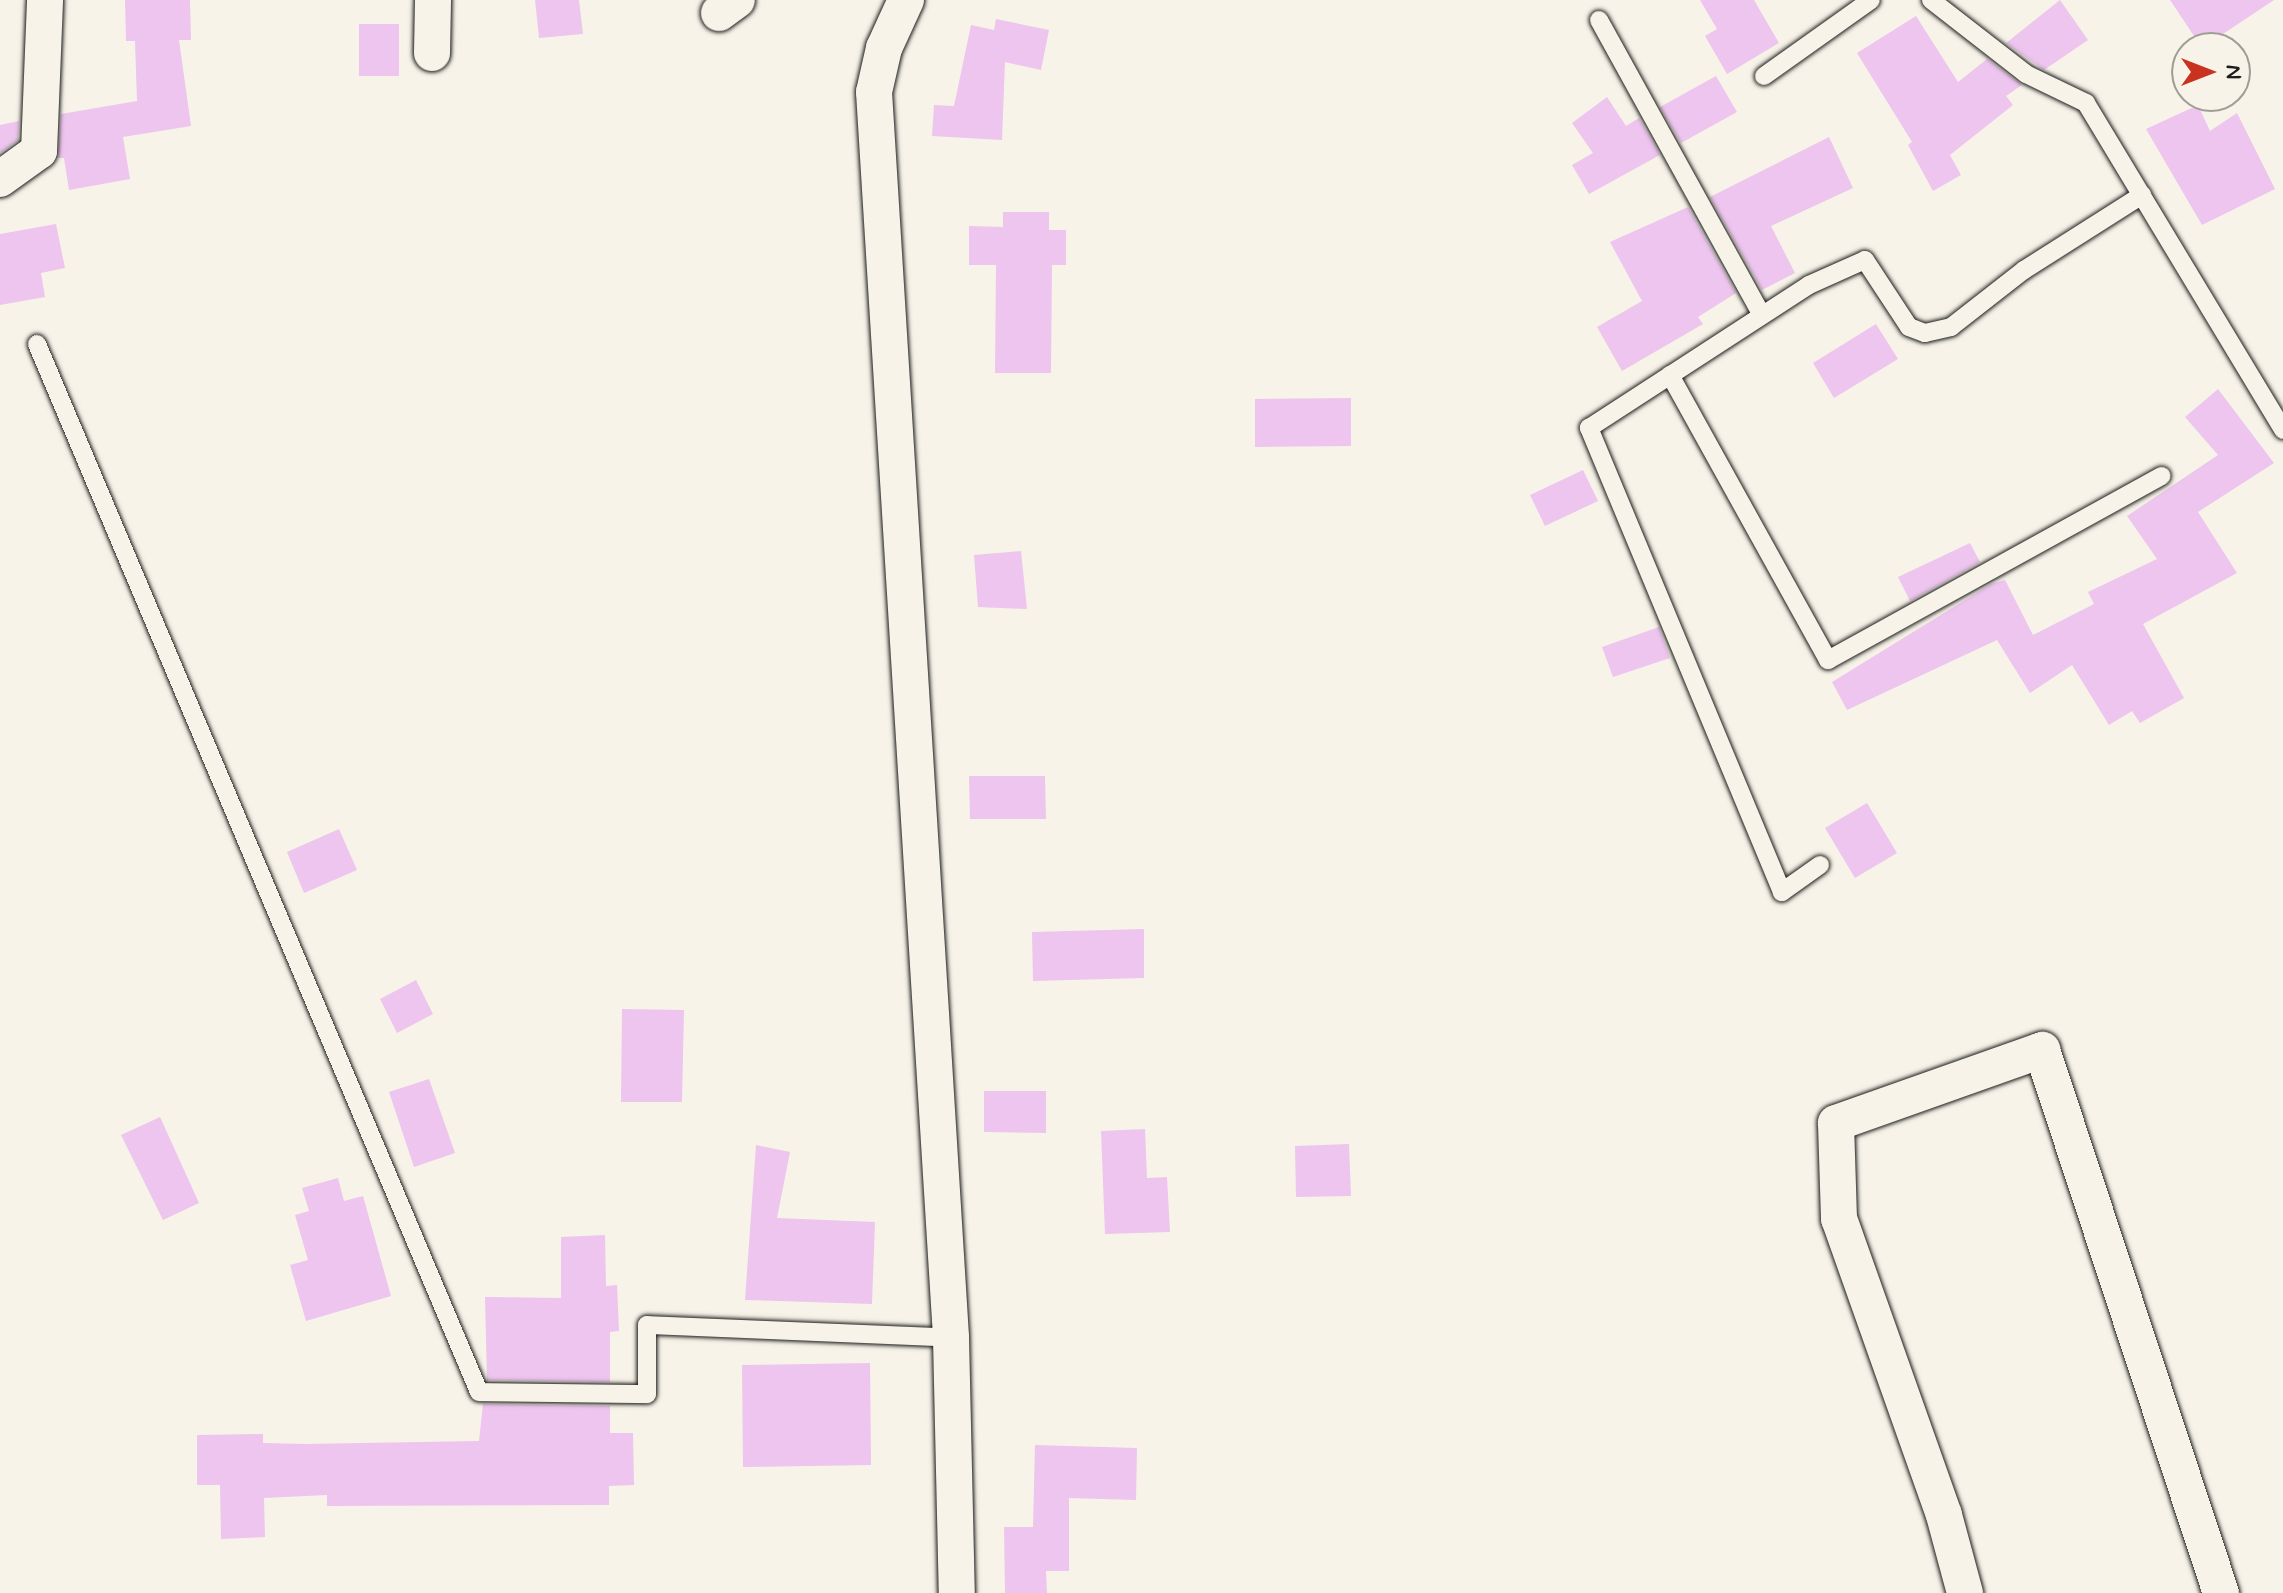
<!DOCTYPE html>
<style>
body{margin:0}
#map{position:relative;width:2283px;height:1593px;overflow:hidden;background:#f7f3e8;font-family:Mynerve,sans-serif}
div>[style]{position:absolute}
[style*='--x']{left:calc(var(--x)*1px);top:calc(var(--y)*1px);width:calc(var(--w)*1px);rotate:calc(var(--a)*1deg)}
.building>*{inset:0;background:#edc5ee}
.roads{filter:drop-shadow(0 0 2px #1c1c1c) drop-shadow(0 0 2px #1c1c1c)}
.service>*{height:18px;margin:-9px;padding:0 9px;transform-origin:9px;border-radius:9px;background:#f7f3e8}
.minor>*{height:36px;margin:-18px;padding:0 18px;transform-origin:18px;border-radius:18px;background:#f7f3e8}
span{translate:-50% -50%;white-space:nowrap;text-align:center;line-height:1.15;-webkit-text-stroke:8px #f7f3e8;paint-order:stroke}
.north{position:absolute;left:2171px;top:32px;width:80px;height:80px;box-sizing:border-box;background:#f7f3e8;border:2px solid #9f9d96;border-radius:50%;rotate:90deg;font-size:22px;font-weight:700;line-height:32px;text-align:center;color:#1c1c1c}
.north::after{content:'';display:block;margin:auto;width:28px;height:36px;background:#c8321e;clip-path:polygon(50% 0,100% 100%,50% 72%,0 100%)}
</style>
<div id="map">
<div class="building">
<div style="clip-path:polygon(125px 0,190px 0,191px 40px,179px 40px,191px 126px,123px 137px,130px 179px,69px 190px,64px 158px,58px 158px,61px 114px,137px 101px,135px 41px,126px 41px)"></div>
<div style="clip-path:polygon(535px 0,579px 0,583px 34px,539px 38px)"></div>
<div style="clip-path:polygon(1700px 0,1754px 0,1779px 43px,1727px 74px,1705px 36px,1717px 29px)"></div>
<div style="clip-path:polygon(2060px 0,2088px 40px,2044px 70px,2006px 43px)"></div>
<div style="clip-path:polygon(2170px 0,2274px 0,2202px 48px)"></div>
<div style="clip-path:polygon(1916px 16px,1958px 82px,1987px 59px,2022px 85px,2006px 96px,2013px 105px,1950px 155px,1961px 175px,1933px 191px,1908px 145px,1912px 142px,1857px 53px)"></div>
<div style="clip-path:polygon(996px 19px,1049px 30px,1041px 70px,1005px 62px,1002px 140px,932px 136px,934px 105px,954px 106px,971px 25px,994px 30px)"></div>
<div style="clip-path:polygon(359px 24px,399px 24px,399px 76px,359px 76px)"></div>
<div style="clip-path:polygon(1716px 76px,1737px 112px,1681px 143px,1660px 107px)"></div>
<div style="clip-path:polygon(1607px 97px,1626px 126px,1639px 118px,1660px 155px,1589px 194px,1572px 165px,1593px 153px,1572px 123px)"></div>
<div style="clip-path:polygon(2198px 105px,2210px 131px,2237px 113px,2275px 189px,2202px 225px,2146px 129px)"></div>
<div style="clip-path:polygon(19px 121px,18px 140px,0 153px,0 125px)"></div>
<div style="clip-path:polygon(1829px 137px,1853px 188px,1771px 226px,1795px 273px,1762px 290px,1710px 197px)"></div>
<div style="clip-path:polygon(1688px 207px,1736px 293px,1698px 317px,1703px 324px,1622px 371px,1597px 327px,1642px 301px,1610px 242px)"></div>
<div style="clip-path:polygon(1003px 212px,1049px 212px,1049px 230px,1066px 230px,1066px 265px,1052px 265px,1051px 373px,995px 373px,996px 265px,969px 265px,969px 226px,1003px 227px)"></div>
<div style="clip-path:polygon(56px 224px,65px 268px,41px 273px,45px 297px,0 305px,0 234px)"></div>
<div style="clip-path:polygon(1876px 324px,1898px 359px,1834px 398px,1813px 363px)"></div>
<div style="clip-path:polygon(2218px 389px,2274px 463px,2198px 512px,2237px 573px,2143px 624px,2184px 698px,2140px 723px,2132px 711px,2109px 725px,2072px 665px,2030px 693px,1997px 640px,1847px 710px,1832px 682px,1991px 584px,2005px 580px,2033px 635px,2094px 604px,2088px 592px,2157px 559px,2127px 516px,2218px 455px,2185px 417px)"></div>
<div style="clip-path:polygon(1351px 398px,1351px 446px,1255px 447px,1255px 399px)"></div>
<div style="clip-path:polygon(1583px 470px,1598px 501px,1545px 526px,1530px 495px)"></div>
<div style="clip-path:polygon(1970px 543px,1980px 562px,1910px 601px,1898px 577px)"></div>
<div style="clip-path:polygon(1021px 551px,1027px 609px,978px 607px,974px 555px)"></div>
<div style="clip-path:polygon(1659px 627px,1670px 658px,1613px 677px,1602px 647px)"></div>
<div style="clip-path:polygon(969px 776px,1045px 776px,1046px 819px,970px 819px)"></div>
<div style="clip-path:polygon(1867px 803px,1897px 853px,1855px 878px,1825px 828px)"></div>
<div style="clip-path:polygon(339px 829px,357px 870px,304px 893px,287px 852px)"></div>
<div style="clip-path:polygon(1144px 929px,1144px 978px,1033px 981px,1032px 932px)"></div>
<div style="clip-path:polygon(416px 980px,433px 1014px,397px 1033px,380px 999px)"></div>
<div style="clip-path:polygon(622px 1009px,684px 1010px,682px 1102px,621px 1102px)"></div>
<div style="clip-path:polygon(429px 1079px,455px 1153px,414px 1167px,389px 1092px)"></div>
<div style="clip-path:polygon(984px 1091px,1046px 1091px,1046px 1133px,984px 1132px)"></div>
<div style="clip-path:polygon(160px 1117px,199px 1203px,163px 1220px,121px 1135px)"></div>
<div style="clip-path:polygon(1145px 1129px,1147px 1178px,1167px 1177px,1170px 1232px,1105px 1234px,1101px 1131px)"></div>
<div style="clip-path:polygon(1349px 1144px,1351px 1196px,1296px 1197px,1295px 1146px)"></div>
<div style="clip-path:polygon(756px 1145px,790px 1152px,777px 1218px,875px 1222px,872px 1304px,745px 1300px)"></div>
<div style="clip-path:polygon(338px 1178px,344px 1201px,363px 1196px,391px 1296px,306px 1321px,290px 1265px,308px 1260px,295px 1215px,309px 1211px,302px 1188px)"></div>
<div style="clip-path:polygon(605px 1235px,606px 1286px,617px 1285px,619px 1331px,610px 1332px,610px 1382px,487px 1380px,485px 1297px,561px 1298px,561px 1237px)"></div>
<div style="clip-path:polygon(870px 1363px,871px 1465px,743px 1467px,742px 1365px)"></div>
<div style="clip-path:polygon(483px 1404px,610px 1406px,610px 1433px,633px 1433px,634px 1485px,609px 1486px,609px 1505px,327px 1506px,327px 1495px,264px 1498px,265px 1537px,221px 1539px,220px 1485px,197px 1485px,197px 1435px,263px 1434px,263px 1443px,306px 1444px,479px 1441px)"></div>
<div style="clip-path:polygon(1035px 1445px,1137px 1448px,1136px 1500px,1069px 1498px,1069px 1571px,1046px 1571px,1047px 1593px,1005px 1593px,1004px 1527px,1033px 1527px)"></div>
</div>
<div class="roads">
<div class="service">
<div style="--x:1931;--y:0;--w:120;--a:37.9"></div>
<div style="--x:2026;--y:74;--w:67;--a:25.8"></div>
<div style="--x:2086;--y:103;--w:382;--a:58.9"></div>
<div style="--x:1599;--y:20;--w:336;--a:61.1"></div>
<div style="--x:1764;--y:76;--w:131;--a:-35.4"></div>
<div style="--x:37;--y:344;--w:1137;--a:67.13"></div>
<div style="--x:479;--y:1392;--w:168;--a:0.7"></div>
<div style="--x:647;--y:1394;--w:69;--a:-90"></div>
<div style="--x:647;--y:1325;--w:304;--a:2.4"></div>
<div style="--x:1670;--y:375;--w:326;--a:61"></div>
<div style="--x:1828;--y:660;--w:381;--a:-28.9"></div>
<div style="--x:1820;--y:865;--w:47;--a:144.6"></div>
<div style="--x:1782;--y:892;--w:503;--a:-112.58"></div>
<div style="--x:1589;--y:428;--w:262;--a:-33"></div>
<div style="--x:1809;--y:285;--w:61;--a:-24.1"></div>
<div style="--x:1865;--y:260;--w:80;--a:56.7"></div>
<div style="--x:1909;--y:327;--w:17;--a:21"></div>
<div style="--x:1925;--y:333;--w:27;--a:-13"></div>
<div style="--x:1951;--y:327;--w:93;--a:-38"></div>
<div style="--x:2024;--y:270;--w:140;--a:-32.4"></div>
</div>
<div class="minor">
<div style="--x:906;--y:0;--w:53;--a:114.6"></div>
<div style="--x:884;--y:48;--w:45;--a:102.8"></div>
<div style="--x:874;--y:92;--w:1248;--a:86.46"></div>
<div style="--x:951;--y:1338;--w:255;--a:88.7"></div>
<div style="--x:719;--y:13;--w:22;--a:-36"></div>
<div style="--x:432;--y:53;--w:53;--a:-88.9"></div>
<div style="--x:0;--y:179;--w:48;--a:-35.7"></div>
<div style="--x:39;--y:151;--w:151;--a:-87.7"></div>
<div style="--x:1965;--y:1593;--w:81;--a:-105.1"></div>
<div style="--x:1944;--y:1515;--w:314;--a:-109.5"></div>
<div style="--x:1839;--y:1219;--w:96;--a:-91.8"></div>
<div style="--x:1836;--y:1123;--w:219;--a:-19.5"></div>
<div style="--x:2042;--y:1050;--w:572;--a:71.76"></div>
</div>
</div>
<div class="north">N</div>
</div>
